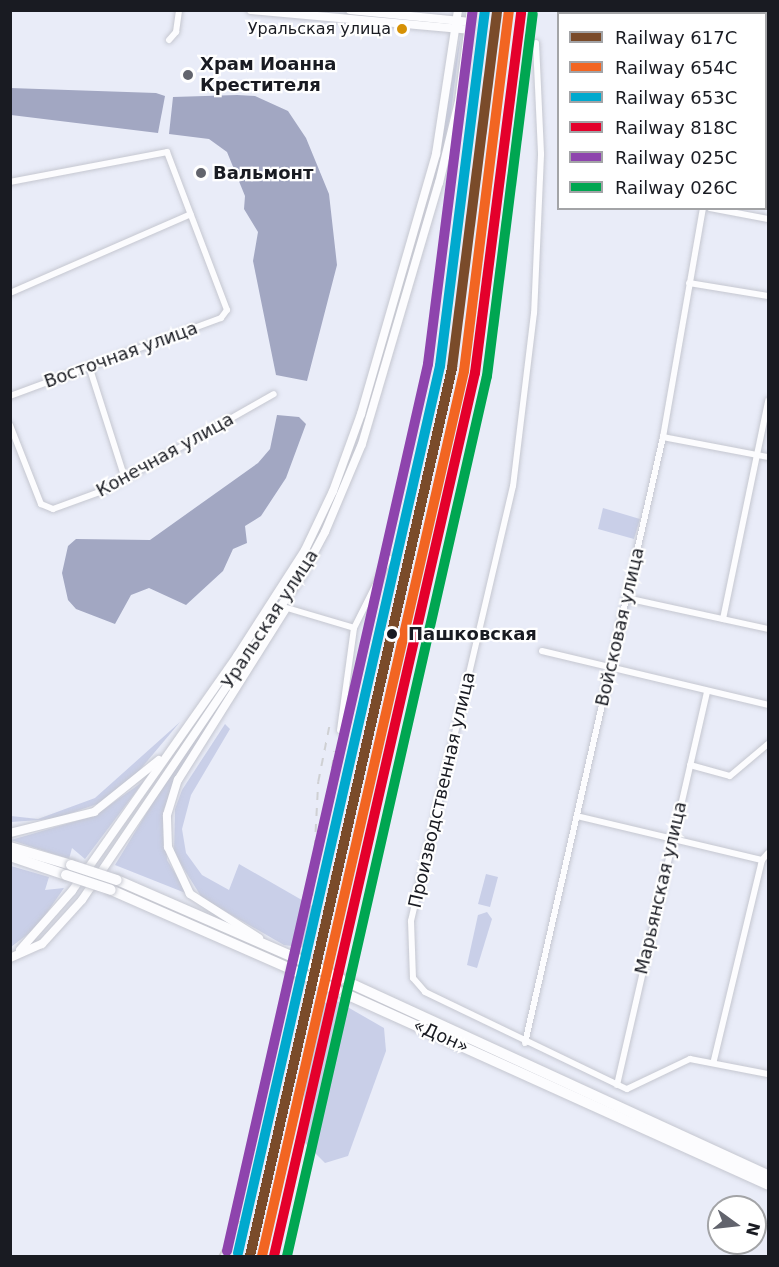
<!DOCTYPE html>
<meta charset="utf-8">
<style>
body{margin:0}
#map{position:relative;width:779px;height:1267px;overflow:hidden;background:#e9ecf8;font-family:"DejaVu Sans",sans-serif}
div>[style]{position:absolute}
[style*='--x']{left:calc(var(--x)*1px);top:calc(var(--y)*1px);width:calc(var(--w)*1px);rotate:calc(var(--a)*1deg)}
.green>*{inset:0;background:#c9cfe8}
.water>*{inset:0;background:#a2a7c2}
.roads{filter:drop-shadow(0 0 2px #c5c7d0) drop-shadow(0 0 2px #c5c7d0)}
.street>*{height:6px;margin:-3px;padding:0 3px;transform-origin:3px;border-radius:3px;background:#fcfcfe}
.secondary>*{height:8px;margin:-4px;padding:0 4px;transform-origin:4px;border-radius:4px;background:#fcfcfe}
.highway>*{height:10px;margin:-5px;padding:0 5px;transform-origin:5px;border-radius:5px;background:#fcfcfe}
.rail>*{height:1.5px;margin-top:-0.75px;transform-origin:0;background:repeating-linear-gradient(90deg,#cfd0d3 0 8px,transparent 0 16px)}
.bridges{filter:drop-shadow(0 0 2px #c5c7d0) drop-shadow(0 0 2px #c5c7d0)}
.highway-bridge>*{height:10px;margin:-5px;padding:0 5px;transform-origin:5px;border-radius:5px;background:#fcfcfe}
.rail-1>*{height:10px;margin:-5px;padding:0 5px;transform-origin:5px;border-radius:5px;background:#7a4b2a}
.rail-2>*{height:10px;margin:-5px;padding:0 5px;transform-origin:5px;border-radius:5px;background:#f26522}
.rail-3>*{height:10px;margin:-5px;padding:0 5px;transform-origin:5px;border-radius:5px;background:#00a9ce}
.rail-4>*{height:10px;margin:-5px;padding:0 5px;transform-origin:5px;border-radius:5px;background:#e4002b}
.rail-5>*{height:10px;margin:-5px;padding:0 5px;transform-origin:5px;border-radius:5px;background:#8e44ad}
.rail-6>*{height:10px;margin:-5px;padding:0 5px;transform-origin:5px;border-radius:5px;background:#00a651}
.dots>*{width:16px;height:16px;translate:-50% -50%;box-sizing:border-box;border:3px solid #fff;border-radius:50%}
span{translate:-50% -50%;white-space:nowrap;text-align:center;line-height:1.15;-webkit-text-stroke:4.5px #fff;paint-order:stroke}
.bus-label{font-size:16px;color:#191b22}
.right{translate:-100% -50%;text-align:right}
.poi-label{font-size:18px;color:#191b22;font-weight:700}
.left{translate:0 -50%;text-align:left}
.street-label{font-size:18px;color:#191b22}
.stop-label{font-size:18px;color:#191b22;font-weight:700}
.frame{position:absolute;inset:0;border:12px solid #191b22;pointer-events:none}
.legend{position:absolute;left:557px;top:12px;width:210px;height:198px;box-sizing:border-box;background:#fff;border:2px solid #a3a4a7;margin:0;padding:8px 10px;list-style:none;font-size:18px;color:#191b22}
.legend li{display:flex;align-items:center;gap:12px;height:30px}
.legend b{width:30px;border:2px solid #a3a4a7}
.north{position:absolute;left:707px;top:1195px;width:60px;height:60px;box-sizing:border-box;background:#fff;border:2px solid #a3a4a7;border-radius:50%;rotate:105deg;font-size:16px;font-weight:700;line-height:24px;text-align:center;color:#191b22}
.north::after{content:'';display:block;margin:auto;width:21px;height:27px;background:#62646d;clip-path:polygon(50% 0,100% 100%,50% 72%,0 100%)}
</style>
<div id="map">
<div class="green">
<div style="clip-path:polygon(461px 34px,451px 112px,435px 181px,432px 180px)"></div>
<div style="clip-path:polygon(603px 508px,640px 519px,634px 539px,598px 529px)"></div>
<div style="clip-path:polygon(264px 642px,181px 772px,164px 809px,167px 860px,188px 894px,115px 865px,175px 766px)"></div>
<div style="clip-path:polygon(180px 722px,128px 784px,103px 802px,54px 819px,11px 822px,11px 816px,38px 819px,95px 798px)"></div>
<div style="clip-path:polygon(225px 724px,230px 729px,191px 795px,182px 829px,186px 853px,202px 875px,229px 890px,239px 864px,314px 907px,306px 948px,284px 945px,202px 898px,174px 853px,175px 809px,182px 790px)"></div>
<div style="clip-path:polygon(144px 781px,85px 859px,72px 848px,69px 859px,11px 840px,94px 816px)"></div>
<div style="clip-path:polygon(11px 866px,49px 877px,45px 890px,64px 888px,37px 927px,11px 947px)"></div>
<div style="clip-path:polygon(486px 874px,498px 877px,490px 907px,478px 904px)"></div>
<div style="clip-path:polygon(487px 912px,492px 919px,477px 968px,467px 965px,478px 915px)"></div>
<div style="clip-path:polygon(337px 1001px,384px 1028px,386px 1051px,348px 1156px,325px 1163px,302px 1140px,303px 1107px,307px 1062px,324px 1003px)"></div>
</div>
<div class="water">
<div style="clip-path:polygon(10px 88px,156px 93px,165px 96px,158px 133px,11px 115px)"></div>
<div style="clip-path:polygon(237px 95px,255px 96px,288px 111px,306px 138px,329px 194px,337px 265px,307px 381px,276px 375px,253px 261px,258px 232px,244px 209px,245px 196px,227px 152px,209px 139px,169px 134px,173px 97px)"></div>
<div style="clip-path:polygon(277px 415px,299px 417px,306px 424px,286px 478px,261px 516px,245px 526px,247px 543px,233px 549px,223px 571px,186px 605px,149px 588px,131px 595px,115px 624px,76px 609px,68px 600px,62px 573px,68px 546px,76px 539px,150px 540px,258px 463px,270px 449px)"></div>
</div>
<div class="roads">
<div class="street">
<div style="--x:735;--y:14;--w:4;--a:-76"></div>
<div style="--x:169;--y:40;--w:11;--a:-49"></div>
<div style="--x:176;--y:32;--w:22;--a:-82"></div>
<div style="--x:536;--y:43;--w:112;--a:87.4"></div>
<div style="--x:541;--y:155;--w:158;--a:92.5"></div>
<div style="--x:534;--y:313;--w:174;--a:96.9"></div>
<div style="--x:513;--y:486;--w:447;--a:103.2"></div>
<div style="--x:411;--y:921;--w:57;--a:88"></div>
<div style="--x:413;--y:978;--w:18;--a:49"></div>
<div style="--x:425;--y:992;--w:224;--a:25.7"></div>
<div style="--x:627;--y:1089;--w:70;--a:-25.5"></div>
<div style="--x:690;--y:1059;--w:79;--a:10.9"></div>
<div style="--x:10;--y:182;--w:160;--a:-10.8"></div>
<div style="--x:167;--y:152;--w:169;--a:69.2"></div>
<div style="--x:227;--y:310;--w:10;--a:127"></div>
<div style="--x:221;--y:318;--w:225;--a:159.7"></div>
<div style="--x:710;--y:208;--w:59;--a:10.7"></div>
<div style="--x:689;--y:283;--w:80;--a:9.3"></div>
<div style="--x:10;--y:293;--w:197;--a:-23.6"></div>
<div style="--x:89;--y:366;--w:119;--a:72.3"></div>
<div style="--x:10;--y:425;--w:85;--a:68.6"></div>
<div style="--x:41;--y:504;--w:13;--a:23"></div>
<div style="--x:53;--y:509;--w:55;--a:-20.1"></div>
<div style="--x:105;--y:490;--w:194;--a:-29.6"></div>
<div style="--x:663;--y:437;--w:107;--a:10.8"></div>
<div style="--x:626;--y:598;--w:145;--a:12.3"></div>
<div style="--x:287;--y:608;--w:70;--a:16.6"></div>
<div style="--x:354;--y:628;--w:103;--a:97.8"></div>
<div style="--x:723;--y:619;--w:223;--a:-78.3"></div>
<div style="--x:354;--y:628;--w:78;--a:-63.4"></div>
<div style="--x:542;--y:651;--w:232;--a:13.4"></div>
<div style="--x:690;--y:765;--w:41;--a:15.4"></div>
<div style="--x:730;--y:776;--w:50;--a:-40.1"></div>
<div style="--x:577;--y:816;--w:190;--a:13.4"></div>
<div style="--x:525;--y:1043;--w:622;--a:-77.17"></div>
<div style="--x:663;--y:437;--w:232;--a:-80.1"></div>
<div style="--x:714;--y:1060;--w:206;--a:-76.5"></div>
<div style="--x:762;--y:860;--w:9;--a:-49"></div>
<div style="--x:617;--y:1085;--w:404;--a:-77.1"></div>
</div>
<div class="secondary">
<div style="--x:251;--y:10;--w:219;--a:5.2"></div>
<div style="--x:350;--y:10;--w:121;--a:5.7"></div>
<div style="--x:10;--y:833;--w:87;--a:-14"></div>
<div style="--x:94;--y:812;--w:83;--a:-38.7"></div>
<div style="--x:259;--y:938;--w:82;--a:-147.5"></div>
<div style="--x:190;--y:894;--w:52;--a:-115.1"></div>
<div style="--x:168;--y:847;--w:32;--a:-92"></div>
<div style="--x:167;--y:815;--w:37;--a:-73"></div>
<div style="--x:178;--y:780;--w:201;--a:-57.8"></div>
<div style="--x:20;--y:950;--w:79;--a:-48.6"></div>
<div style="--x:72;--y:891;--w:287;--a:-54.9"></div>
<div style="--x:237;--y:656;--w:126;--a:-57.3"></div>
<div style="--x:305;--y:550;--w:65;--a:-64.6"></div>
<div style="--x:333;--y:491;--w:82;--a:-70"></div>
<div style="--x:361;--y:414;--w:271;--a:-73.9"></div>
<div style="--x:436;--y:154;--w:146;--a:-81.3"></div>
<div style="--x:10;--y:958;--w:35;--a:-24"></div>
<div style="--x:42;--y:944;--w:59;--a:-47.7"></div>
<div style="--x:82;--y:900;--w:392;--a:-55.9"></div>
<div style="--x:302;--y:575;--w:49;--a:-61.9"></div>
<div style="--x:325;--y:532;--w:95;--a:-67.2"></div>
<div style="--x:362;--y:444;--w:272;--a:-73.6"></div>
<div style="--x:439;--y:183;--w:84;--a:-76.3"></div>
<div style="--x:459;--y:101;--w:92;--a:-82.5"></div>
</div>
<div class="highway">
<div style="--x:10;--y:847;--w:64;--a:16.4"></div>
<div style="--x:10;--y:856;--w:59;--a:18.7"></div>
<div style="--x:117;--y:880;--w:197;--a:23.6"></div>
<div style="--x:111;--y:890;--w:199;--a:23.7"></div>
<div style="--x:341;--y:979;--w:470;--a:24.7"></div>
<div style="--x:337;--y:990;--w:473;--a:24.3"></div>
</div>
</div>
<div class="rail">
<div style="--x:488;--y:86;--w:77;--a:-79.6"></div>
<div style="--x:326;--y:816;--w:65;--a:-83"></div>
<div style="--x:312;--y:896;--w:114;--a:-87"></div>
<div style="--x:318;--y:782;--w:61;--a:-78.7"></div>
<div style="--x:219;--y:1256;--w:77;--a:-60.4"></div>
<div style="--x:246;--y:1256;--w:395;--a:-77.3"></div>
</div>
<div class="bridges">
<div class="highway-bridge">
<div style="--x:71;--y:865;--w:48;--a:18.1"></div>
<div style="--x:66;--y:875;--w:47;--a:18.4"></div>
<div style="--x:298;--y:959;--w:47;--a:24.9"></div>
<div style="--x:293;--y:970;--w:48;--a:24.4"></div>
</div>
</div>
<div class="rail-1">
<div style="--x:250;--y:1256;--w:911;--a:-77.18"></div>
<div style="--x:452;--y:368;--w:361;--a:-82.8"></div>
</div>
<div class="rail-2">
<div style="--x:262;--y:1256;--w:908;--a:-77.14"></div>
<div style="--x:464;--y:371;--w:363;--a:-82.9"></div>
</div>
<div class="rail-3">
<div style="--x:238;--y:1253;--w:910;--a:-77.17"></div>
<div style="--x:440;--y:366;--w:359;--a:-82.8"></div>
</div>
<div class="rail-4">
<div style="--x:274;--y:1256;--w:906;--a:-77.18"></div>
<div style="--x:475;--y:373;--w:363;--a:-82.7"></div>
</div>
<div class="rail-5">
<div style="--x:227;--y:1251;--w:909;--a:-77.23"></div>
<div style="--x:428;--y:364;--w:357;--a:-82.8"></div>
</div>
<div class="rail-6">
<div style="--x:287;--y:1256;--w:902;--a:-77.2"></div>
<div style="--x:487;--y:376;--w:365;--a:-82.8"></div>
</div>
<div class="dots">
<div style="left:402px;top:29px;background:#d69105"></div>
<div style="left:188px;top:75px;background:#62646d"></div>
<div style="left:201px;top:173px;background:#62646d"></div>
<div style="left:392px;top:634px;background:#191b22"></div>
</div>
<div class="bus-label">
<span class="right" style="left:391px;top:29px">Уральская улица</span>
</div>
<div class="poi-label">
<span class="left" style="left:200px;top:75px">Храм Иоанна<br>Крестителя</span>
<span class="left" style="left:213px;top:173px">Вальмонт</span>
</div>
<div class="street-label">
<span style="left:121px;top:355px;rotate:-20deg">Восточная улица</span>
<span style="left:165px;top:455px;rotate:-29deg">Конечная улица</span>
<span style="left:270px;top:619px;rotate:-57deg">Уральская улица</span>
<span style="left:620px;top:627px;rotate:-77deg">Войсковая улица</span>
<span style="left:442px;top:790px;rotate:-77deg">Производственная улица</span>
<span style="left:661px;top:888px;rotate:-77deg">Марьянская улица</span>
<span style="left:441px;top:1036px;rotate:24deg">«Дон»</span>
</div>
<div class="stop-label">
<span class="left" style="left:408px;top:634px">Пашковская</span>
</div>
<div class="frame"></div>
<ul class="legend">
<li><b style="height:8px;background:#7a4b2a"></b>Railway 617C</li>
<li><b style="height:8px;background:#f26522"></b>Railway 654С</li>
<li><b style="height:8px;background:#00a9ce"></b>Railway 653С</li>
<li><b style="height:8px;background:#e4002b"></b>Railway 818С</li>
<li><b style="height:8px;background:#8e44ad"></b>Railway 025С</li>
<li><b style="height:8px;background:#00a651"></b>Railway 026С</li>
</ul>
<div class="north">N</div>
</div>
